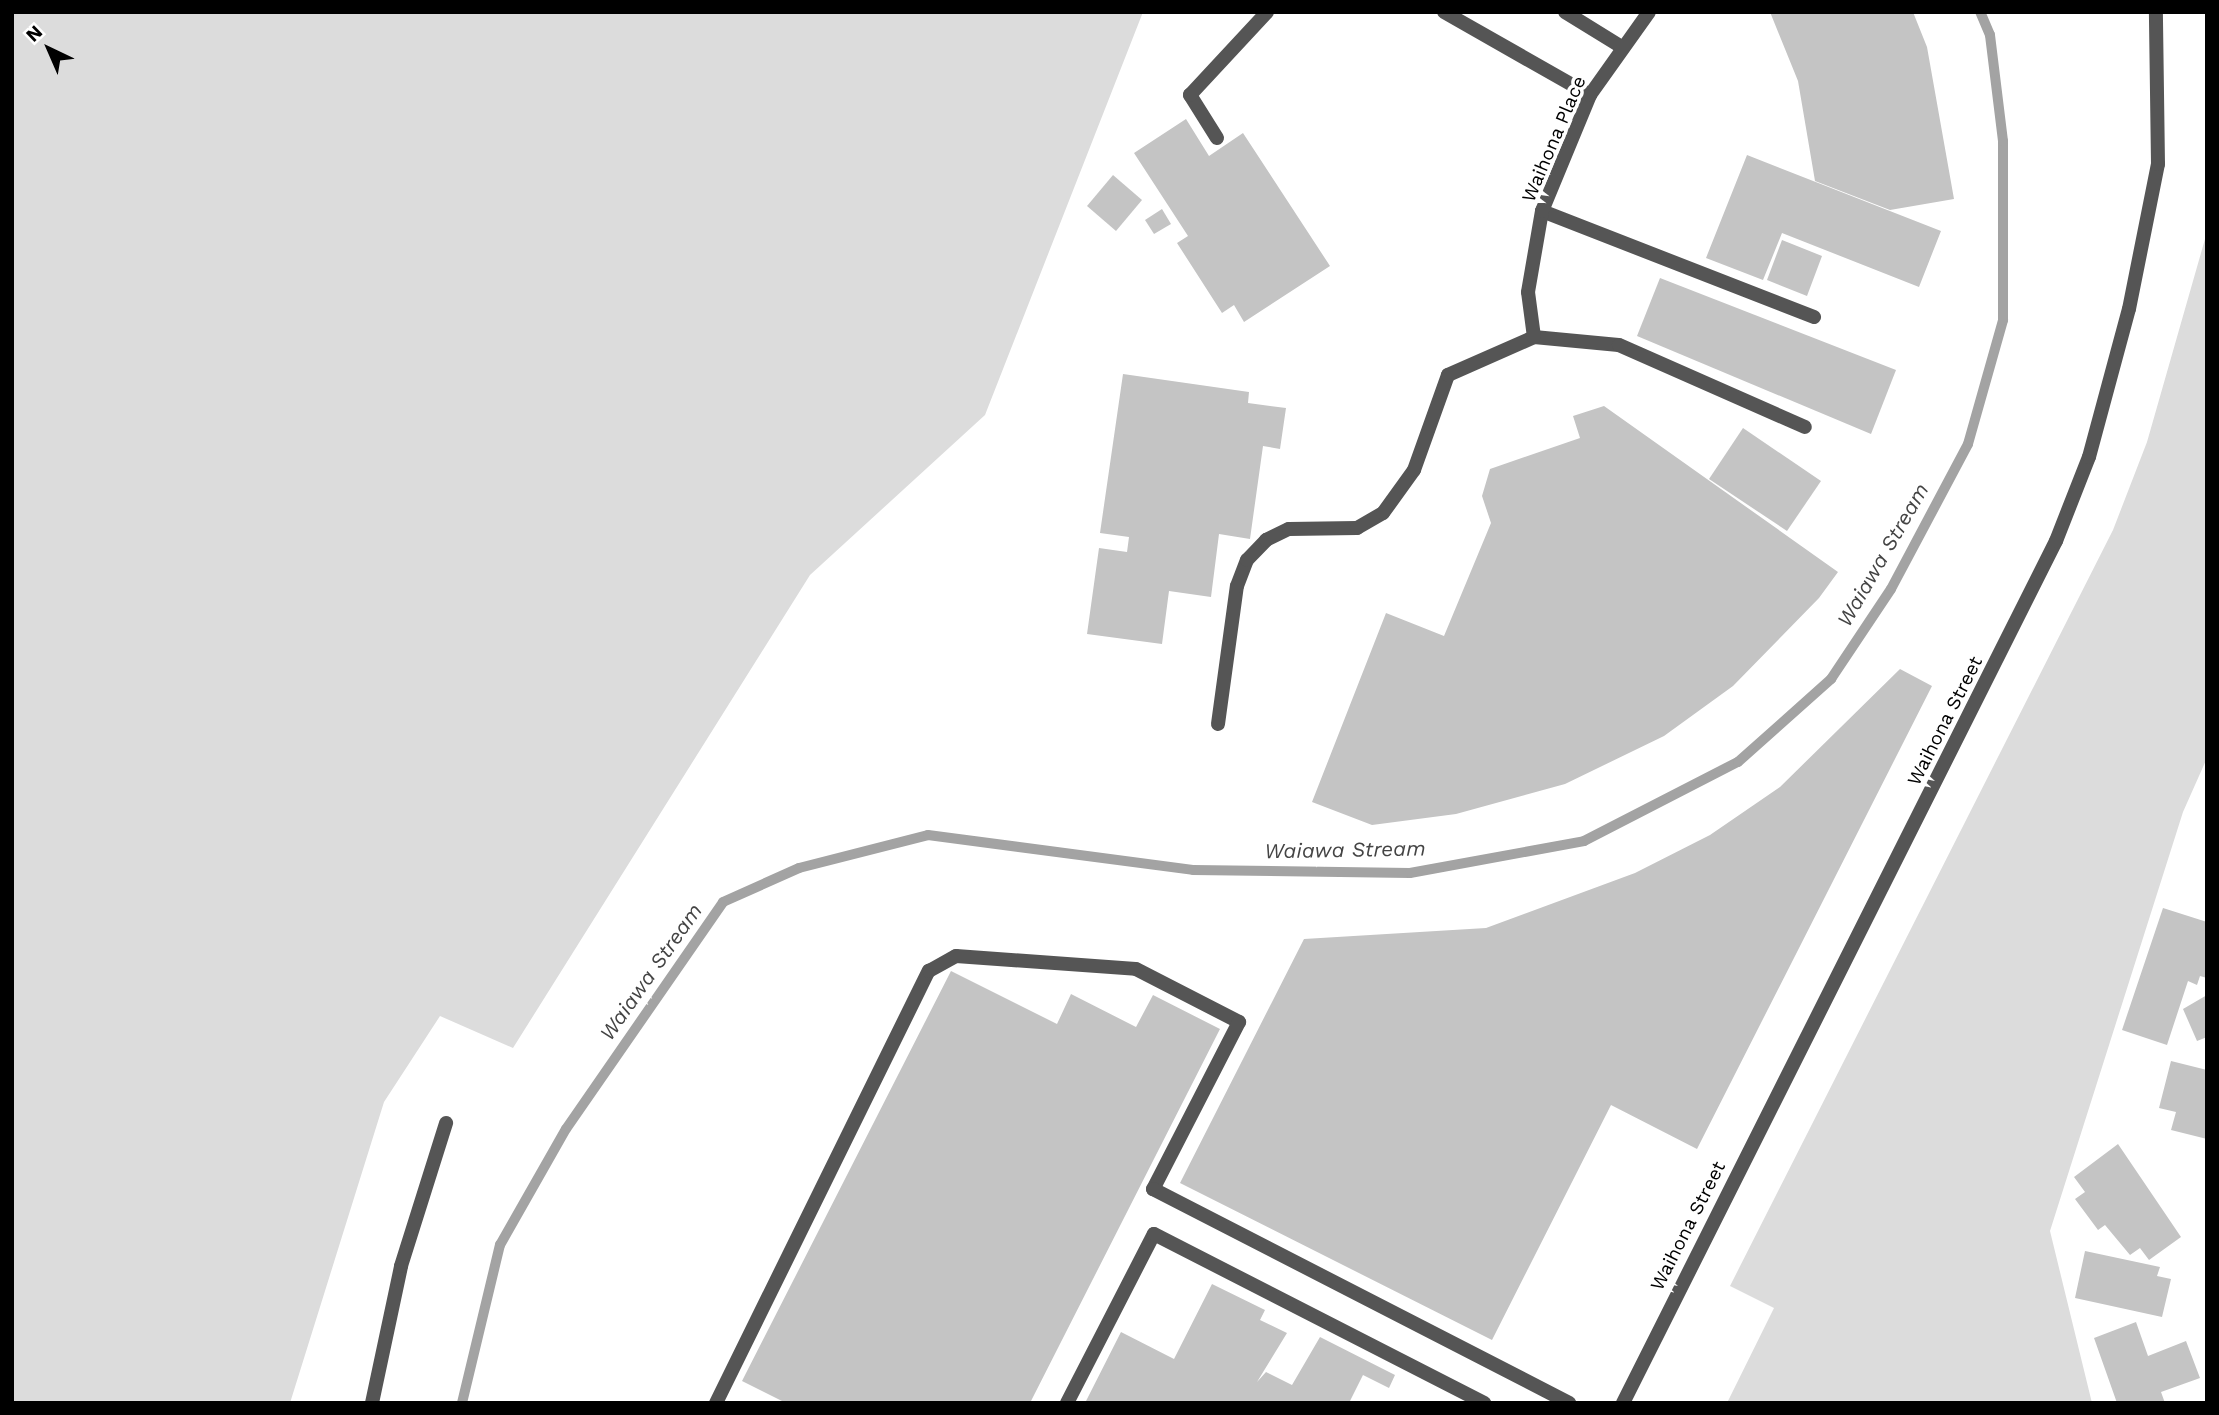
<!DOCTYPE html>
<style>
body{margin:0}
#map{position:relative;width:2219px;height:1415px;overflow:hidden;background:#fff;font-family:"Work Sans",sans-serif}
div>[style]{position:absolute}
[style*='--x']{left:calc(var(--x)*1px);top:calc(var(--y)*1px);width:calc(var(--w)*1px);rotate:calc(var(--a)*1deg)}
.green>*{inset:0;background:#dcdcdc}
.stream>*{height:10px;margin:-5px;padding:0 5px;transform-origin:5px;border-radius:5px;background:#a3a3a3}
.building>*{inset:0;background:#c4c4c4}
.service>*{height:14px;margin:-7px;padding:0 7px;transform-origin:7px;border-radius:7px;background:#555}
.minor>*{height:14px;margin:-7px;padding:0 7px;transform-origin:7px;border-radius:7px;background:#555}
.tertiary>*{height:14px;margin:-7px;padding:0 7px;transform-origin:7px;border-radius:7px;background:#555}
span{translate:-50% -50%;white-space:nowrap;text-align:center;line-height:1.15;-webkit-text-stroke:7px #fff;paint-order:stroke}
.street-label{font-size:19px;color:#000}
.water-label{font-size:21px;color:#444;font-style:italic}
.frame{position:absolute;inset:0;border:14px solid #000;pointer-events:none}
.north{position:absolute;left:14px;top:14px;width:70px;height:70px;-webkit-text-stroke:5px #fff;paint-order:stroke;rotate:316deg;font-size:19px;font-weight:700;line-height:28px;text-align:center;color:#000}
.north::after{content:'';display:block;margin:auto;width:24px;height:32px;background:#000;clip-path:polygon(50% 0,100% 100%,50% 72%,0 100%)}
</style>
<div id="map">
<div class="green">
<div style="clip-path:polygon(12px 12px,1143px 12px,985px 415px,810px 575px,513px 1048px,440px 1016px,384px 1102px,290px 1403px,12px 1403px)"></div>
<div style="clip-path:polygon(2207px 232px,2207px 758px,2183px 812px,2050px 1231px,2092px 1403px,1727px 1403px,1774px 1308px,1730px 1286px,2113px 530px,2147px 442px)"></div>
</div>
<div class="stream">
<div style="--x:462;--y:1403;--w:163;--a:-76.5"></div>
<div style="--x:500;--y:1245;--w:133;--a:-60.4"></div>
<div style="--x:566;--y:1129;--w:276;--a:-55.3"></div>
<div style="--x:723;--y:902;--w:83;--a:-24.1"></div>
<div style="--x:799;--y:868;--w:133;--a:-14.3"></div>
<div style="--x:928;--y:835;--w:267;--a:7.5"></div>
<div style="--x:1193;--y:870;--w:217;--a:0.8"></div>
<div style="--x:1410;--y:873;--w:177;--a:-10.4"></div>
<div style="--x:1584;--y:841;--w:173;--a:-27.2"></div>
<div style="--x:1738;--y:762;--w:125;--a:-41.7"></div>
<div style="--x:1831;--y:679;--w:108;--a:-56.3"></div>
<div style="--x:1891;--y:589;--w:164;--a:-62"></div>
<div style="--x:1968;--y:444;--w:129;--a:-74.2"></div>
<div style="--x:2003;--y:320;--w:179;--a:-90"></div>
<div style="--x:2003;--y:141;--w:107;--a:-97"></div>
<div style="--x:1990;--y:35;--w:25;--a:-113"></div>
</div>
<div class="building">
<div style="clip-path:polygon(1770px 12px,1913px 12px,1927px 47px,1954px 199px,1890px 210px,1815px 181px,1798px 81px)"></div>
<div style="clip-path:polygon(1186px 119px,1209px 156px,1243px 133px,1330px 266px,1244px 322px,1234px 305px,1222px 313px,1177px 243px,1188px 236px,1134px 153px)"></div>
<div style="clip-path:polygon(1747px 155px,1941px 231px,1919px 287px,1782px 233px,1763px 280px,1706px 258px)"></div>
<div style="clip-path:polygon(1113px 175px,1142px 200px,1116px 231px,1087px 206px)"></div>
<div style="clip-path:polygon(1162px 209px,1171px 224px,1154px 234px,1145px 220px)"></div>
<div style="clip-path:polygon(1782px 240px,1822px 256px,1807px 296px,1767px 280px)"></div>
<div style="clip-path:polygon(1660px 278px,1896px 370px,1871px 434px,1637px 336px)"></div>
<div style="clip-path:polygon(1123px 374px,1249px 392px,1248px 403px,1286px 408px,1280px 449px,1263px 446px,1250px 539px,1219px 534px,1211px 597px,1169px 591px,1162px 644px,1087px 634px,1099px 548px,1127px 552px,1129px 537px,1100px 533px)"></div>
<div style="clip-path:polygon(1604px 406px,1838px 572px,1819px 598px,1733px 686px,1664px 736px,1565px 784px,1456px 814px,1372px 825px,1312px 802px,1386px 613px,1444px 636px,1491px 523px,1482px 496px,1490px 469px,1580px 438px,1573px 416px)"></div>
<div style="clip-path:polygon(1743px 428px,1821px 481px,1787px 531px,1709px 479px)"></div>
<div style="clip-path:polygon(1900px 669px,1932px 686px,1697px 1149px,1611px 1105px,1492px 1340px,1180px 1183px,1304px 939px,1486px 928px,1635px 873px,1710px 835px,1780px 787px)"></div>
<div style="clip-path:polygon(2163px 908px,2207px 922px,2207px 978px,2200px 976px,2197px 985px,2188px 981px,2167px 1045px,2122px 1030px)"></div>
<div style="clip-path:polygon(951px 971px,1057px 1024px,1071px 994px,1136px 1027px,1153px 995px,1220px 1029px,1030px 1403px,786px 1403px,742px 1381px)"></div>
<div style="clip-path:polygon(2207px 995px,2207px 1037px,2197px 1041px,2183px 1009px)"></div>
<div style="clip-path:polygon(2171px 1061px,2207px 1070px,2207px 1139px,2171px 1130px,2176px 1112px,2159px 1108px)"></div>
<div style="clip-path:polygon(2118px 1144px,2181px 1237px,2149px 1260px,2140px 1248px,2130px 1255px,2105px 1225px,2098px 1230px,2075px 1199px,2085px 1192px,2074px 1177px)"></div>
<div style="clip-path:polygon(2085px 1251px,2160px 1267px,2157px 1276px,2171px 1279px,2162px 1317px,2075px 1298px)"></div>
<div style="clip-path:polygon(1212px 1284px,1265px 1310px,1260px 1320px,1287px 1333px,1257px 1382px,1266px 1372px,1292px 1385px,1320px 1337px,1395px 1375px,1389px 1388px,1363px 1375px,1349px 1403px,1085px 1403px,1121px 1332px,1174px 1359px)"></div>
<div style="clip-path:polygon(2136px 1322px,2148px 1356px,2186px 1341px,2200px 1378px,2161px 1392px,2165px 1403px,2117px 1403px,2094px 1338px)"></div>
</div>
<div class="service">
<div style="--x:1444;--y:12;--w:168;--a:29.6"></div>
<div style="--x:1565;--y:12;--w:65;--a:31.7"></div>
<div style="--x:1217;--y:138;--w:51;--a:-122.1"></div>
<div style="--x:1190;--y:95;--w:113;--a:-47.1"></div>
<div style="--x:1542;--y:211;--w:292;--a:21.3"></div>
<div style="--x:1218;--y:724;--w:139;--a:-82.2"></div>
<div style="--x:1237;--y:586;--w:28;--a:-69"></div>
<div style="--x:1247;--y:560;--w:28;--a:-46"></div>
<div style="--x:1266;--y:540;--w:25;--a:-26"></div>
<div style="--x:1289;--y:529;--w:68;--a:-0.8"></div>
<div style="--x:1357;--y:528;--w:30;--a:-30"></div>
<div style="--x:1383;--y:513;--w:53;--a:-54.2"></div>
<div style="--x:1414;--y:470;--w:101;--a:-70.3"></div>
<div style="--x:1448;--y:375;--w:94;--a:-23.8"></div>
<div style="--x:1534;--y:337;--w:85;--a:5.4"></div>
<div style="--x:1619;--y:345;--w:203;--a:23.8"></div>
<div style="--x:372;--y:1403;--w:140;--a:-78"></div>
<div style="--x:401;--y:1266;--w:150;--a:-72.5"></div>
<div style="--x:716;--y:1403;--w:482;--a:-63.8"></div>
<div style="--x:929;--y:971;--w:31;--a:-29"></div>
<div style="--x:956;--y:956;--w:180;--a:4.1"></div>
<div style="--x:1136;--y:969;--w:116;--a:27.2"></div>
<div style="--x:1239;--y:1022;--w:188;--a:117.2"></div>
<div style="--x:1153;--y:1189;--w:468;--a:27.2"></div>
<div style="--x:1067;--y:1403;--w:190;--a:-62.8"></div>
<div style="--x:1154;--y:1234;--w:371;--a:27.1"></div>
</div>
<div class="minor">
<div style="--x:1534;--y:337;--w:45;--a:-97.6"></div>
<div style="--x:1528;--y:292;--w:82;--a:-80.2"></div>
<div style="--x:1542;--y:211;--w:126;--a:-67.5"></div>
<div style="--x:1590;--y:95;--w:102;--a:-54.6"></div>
</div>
<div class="tertiary">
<div style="--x:1623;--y:1403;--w:965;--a:-63.33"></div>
<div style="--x:2056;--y:541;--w:90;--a:-68.6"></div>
<div style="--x:2089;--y:457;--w:153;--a:-74.9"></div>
<div style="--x:2129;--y:309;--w:148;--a:-78.7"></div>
<div style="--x:2158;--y:164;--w:152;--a:-90.8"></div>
</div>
<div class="street-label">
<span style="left:1554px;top:139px;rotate:-67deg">Waihona Place</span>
<span style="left:1945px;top:721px;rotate:-63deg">Waihona Street</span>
<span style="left:1688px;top:1226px;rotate:-63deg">Waihona Street</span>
</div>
<div class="water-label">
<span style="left:1883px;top:555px;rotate:-60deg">Waiawa Stream</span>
<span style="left:1345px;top:850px;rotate:-1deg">Waiawa Stream</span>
<span style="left:651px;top:972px;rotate:-55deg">Waiawa Stream</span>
</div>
<div class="frame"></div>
<div class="north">N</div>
</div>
